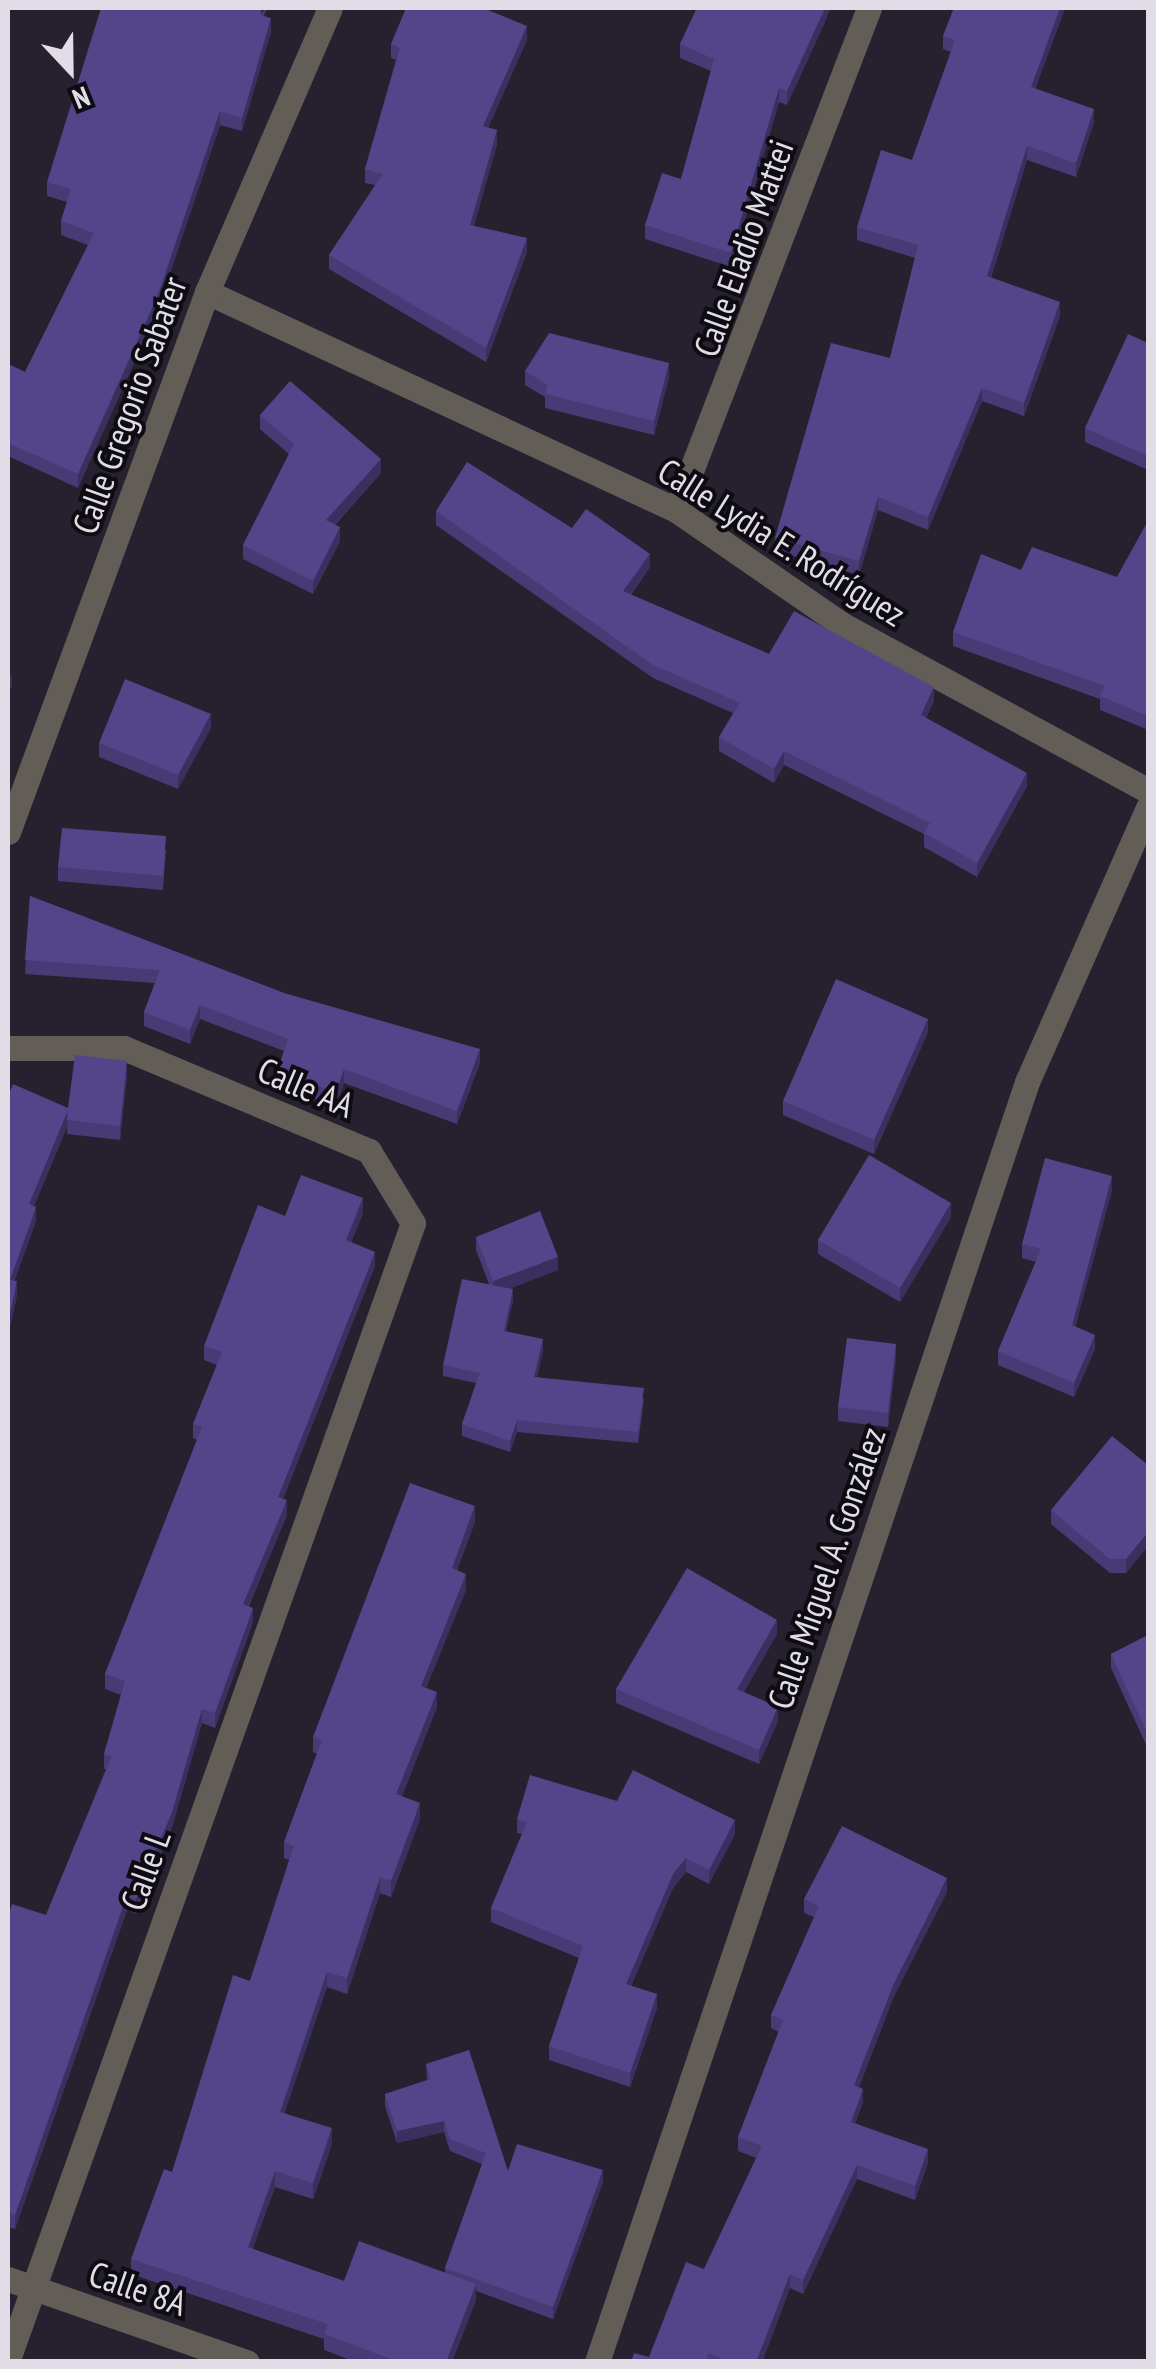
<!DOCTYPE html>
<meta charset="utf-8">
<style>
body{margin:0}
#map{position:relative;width:1156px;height:2369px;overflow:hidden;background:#26212f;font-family:"PT Sans Narrow",sans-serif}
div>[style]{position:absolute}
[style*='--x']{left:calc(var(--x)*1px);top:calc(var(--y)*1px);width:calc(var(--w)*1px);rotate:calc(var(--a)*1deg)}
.minor>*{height:25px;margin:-12.5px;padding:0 12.5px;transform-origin:12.5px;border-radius:12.5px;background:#635d58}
.wall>*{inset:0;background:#473b76}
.shaded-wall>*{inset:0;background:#393060}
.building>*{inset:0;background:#524589}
span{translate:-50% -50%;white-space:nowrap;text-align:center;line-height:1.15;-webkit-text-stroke:8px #0e0c12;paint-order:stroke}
.street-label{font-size:35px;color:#e0dde6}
.frame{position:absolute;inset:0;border:10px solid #e0dde6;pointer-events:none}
.north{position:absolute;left:20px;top:20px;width:100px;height:100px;-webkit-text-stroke:8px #0e0c12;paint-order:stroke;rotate:158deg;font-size:28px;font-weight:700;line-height:40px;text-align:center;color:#e0dde6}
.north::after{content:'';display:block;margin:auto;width:35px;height:45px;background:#e0dde6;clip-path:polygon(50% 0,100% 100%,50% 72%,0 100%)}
</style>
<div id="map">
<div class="minor">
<div style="--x:207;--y:292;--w:517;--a:24.93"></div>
<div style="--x:676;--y:510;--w:201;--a:34.6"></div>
<div style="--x:841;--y:624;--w:349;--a:28.5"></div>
<div style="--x:676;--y:510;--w:538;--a:-68.97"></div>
<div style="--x:8;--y:832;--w:576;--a:-69.77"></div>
<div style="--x:207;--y:292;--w:309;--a:-66.6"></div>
<div style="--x:8;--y:1048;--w:116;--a:0"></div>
<div style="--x:124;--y:1048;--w:266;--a:22.8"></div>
<div style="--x:369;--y:1151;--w:84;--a:58.6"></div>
<div style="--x:413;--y:1223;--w:1206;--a:109.62"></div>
<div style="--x:8;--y:2279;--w:253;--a:19.2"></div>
<div style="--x:597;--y:2362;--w:1350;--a:-71.43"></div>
<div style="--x:1027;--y:1082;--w:300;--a:-66.2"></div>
</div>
<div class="wall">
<div style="clip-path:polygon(267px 8px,264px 16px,271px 32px,242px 131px,220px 125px,158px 309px,78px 488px,8px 456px,8px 364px,25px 372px,88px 245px,61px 235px,61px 221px,67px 202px,47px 196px,47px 182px)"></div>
<div style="clip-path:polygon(697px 8px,830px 8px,824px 24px,787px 105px,779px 102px,731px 267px,645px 239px,645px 225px,681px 179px,711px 71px,680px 58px,680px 44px)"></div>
<div style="clip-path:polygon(954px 8px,1065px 8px,1035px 89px,1094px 122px,1076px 177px,1027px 160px,991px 278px,1060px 316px,1024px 416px,982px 401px,928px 530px,878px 510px,859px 575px,775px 551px,775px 538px,890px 358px,915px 258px,857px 240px,857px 227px,912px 160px,951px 52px,943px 49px,943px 36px)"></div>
<div style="clip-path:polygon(486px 9px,527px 40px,488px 127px,497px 144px,474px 226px,527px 252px,486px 362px,329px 269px,329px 255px,375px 185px,365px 183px,365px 169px,396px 60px,391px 58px,391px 44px)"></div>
<div style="clip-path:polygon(1148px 343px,1148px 470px,1085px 442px,1085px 428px)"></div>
<div style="clip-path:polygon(525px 371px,669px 377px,654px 435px,545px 408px,545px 397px,525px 385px)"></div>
<div style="clip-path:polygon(260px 415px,381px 473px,335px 525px,340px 541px,313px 594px,243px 559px,243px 545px,289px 454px,260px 429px)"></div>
<div style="clip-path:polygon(436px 511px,572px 528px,650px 567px,631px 595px,769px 654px,934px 701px,926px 718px,1027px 786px,977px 877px,924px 847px,924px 834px,784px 765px,774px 783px,719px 751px,719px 737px,733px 713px,653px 678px,436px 525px)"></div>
<div style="clip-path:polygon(1148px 521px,1148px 724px,1146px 729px,1100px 710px,1100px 699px,953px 646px,953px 632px,1021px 570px,1117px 577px)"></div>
<div style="clip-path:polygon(211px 728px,178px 789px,99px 757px,99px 743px)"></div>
<div style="clip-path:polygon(166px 850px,163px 890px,58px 881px,58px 867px)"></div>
<div style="clip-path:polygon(30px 896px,284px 993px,480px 1063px,457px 1124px,344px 1083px,336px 1106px,277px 1086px,277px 1072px,284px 1051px,200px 1019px,190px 1044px,144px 1026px,144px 1012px,155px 983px,25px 974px)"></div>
<div style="clip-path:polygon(928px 1032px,874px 1154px,783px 1115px,783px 1101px)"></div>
<div style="clip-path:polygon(127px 1075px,120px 1140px,67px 1134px,67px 1127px,34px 1206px,36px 1221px,14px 1281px,17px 1295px,8px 1336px,8px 1096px,68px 1108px)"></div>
<div style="clip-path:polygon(1112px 1190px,1075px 1327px,1095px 1349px,1074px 1397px,998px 1365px,998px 1351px,1036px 1262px,1022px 1258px,1022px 1244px)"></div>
<div style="clip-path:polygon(363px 1213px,351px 1242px,375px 1266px,283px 1499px,287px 1515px,249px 1606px,253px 1622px,215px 1728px,202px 1723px,172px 1827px,136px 1914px,127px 1910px,15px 2229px,8px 2227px,8px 1917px,46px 1915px,106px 1769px,104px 1769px,104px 1754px,121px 1695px,105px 1689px,105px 1674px,197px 1440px,193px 1438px,193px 1424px,217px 1365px,204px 1360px,204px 1346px,285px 1216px)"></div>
<div style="clip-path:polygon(951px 1217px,900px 1302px,818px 1254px,818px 1240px)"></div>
<div style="clip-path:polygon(476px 1237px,558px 1270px,511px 1288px,513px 1300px,506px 1331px,543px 1351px,537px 1377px,644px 1399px,638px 1443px,517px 1432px,510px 1452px,462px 1436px,462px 1424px,476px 1383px,443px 1376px,443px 1365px,489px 1284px,476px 1250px)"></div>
<div style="clip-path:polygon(896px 1358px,888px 1427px,838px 1421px,838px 1407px)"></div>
<div style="clip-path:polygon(1148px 1465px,1148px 1546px,1126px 1573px,1110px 1573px,1051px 1524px,1051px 1510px)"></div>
<div style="clip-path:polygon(475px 1522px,457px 1570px,466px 1590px,426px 1688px,437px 1707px,402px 1796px,420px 1819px,391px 1897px,380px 1893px,347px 1994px,327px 1987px,284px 2113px,332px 2144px,313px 2199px,275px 2187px,252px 2249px,344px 2281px,445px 2272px,445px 2268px,482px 2164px,450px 2151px,444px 2132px,397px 2143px,385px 2106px,385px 2094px,427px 2080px,426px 2064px,508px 2171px,603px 2182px,553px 2319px,476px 2291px,476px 2300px,452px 2362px,356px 2362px,324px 2350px,324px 2339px,131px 2274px,131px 2259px,172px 2172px,250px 1981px,289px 1860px,284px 1858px,284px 1842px,317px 1754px,313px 1752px,313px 1737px)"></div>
<div style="clip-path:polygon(777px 1634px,744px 1692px,778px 1721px,759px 1764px,616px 1703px,616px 1689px)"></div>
<div style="clip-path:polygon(1148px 1635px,1148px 1749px,1111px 1668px,1111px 1654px)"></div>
<div style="clip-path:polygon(517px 1819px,735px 1834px,709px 1884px,686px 1872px,673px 1888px,631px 1986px,657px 2008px,630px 2087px,549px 2060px,549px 2046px,579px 1958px,491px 1922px,491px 1908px,522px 1834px,517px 1833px)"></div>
<div style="clip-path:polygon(947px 1892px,894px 1996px,859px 2087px,863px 2102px,855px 2123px,928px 2163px,915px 2200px,857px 2179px,803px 2294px,790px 2288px,762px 2362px,631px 2362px,649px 2357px,704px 2269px,756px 2158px,738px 2151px,738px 2137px,779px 2032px,771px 2028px,771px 2015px,814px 1917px,804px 1913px,804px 1899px)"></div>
</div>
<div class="shaded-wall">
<div style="clip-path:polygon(825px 8px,830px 8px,824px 24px,787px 105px,787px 91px)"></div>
<div style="clip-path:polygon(1060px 8px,1065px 8px,1031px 101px,1031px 87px)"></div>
<div style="clip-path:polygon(271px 18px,271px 32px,242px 131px,242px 118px)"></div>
<div style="clip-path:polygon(527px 26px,527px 40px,483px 140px,483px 126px)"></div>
<div style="clip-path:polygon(779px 88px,779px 102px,731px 267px,731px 253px)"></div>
<div style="clip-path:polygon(1094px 109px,1094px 122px,1076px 177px,1076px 163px)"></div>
<div style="clip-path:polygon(220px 111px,220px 125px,158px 309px,78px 488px,78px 474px)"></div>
<div style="clip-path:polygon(497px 130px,497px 144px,470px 239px,470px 225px)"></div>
<div style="clip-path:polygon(1027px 146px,1027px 160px,987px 290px,987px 276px)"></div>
<div style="clip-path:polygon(527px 238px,527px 252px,486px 362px,486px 348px)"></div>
<div style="clip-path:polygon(1060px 302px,1060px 316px,1024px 416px,1024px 403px)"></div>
<div style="clip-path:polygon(669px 363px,669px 377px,654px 435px,654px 421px)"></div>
<div style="clip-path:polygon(982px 388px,982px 401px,928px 530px,928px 517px)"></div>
<div style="clip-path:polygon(381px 459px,381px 473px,326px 534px,326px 520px)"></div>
<div style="clip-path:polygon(878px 497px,878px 510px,859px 575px,859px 561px)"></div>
<div style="clip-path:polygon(340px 527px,340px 541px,313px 594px,313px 581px)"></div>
<div style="clip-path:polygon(650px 554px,650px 567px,623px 605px,623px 591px)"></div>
<div style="clip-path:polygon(12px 673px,12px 686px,8px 696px,8px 683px)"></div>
<div style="clip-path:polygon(934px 687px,934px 701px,921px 728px,921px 715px)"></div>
<div style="clip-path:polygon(211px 714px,211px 728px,178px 789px,178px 775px)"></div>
<div style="clip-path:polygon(784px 751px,784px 765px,774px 783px,774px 769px)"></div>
<div style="clip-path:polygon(1027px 773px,1027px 786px,977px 877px,977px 863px)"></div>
<div style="clip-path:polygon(200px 1005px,200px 1019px,190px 1044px,190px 1030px)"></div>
<div style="clip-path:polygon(928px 1019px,928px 1032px,874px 1154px,874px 1140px)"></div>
<div style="clip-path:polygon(480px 1049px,480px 1063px,457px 1124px,457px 1111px)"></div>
<div style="clip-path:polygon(127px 1061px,127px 1075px,120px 1140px,120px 1126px)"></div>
<div style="clip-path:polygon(344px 1069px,344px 1083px,336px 1106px,336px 1092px)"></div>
<div style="clip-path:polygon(68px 1110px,67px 1127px,29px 1218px,29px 1204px)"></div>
<div style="clip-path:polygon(1112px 1176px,1112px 1190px,1072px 1339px,1072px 1325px)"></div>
<div style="clip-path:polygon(363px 1198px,363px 1213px,346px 1255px,346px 1240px)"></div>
<div style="clip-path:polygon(951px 1203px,951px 1217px,900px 1302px,900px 1288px)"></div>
<div style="clip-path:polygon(36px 1207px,36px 1221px,10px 1294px,10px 1280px)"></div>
<div style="clip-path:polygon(375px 1252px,375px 1266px,278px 1511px,278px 1497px)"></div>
<div style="clip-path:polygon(558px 1257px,558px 1270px,493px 1295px,493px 1281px)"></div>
<div style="clip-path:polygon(17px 1281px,17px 1295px,8px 1336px,8px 1322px)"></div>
<div style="clip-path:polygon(513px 1289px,513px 1300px,504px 1342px,504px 1331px)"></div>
<div style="clip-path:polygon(1095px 1335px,1095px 1349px,1074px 1397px,1074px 1383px)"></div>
<div style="clip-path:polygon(543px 1339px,543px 1351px,534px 1388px,534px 1377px)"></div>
<div style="clip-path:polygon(896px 1344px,896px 1358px,888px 1427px,888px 1413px)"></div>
<div style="clip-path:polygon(517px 1420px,517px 1432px,510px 1452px,510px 1441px)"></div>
<div style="clip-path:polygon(287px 1500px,287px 1515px,243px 1618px,243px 1604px)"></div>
<div style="clip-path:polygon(475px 1506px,475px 1522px,452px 1584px,452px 1568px)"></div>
<div style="clip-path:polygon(1148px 1532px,1148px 1546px,1126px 1573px,1126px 1559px)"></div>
<div style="clip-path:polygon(466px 1574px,466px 1590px,421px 1701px,421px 1686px)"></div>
<div style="clip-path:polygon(253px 1608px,253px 1622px,215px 1728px,215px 1713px)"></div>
<div style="clip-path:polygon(777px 1620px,777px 1634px,737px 1703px,737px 1689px)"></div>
<div style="clip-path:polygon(437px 1692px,437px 1707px,396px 1810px,396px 1794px)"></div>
<div style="clip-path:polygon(778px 1707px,778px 1721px,759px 1764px,759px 1750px)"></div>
<div style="clip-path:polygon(202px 1709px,202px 1723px,172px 1827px,136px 1914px,136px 1899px)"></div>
<div style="clip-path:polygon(420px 1803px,420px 1819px,391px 1897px,391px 1881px)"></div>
<div style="clip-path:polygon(735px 1820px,735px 1834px,709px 1884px,709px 1870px)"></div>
<div style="clip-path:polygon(686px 1858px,686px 1872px,673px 1888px,626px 1998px,626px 1984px,673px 1874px)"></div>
<div style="clip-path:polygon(380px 1877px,380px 1893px,347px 1994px,347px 1978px)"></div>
<div style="clip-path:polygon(947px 1878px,947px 1892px,894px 1996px,854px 2099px,854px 2085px,894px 1983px)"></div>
<div style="clip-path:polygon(127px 1895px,127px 1910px,15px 2229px,15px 2215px)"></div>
<div style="clip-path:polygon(327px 1972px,327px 1987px,280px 2127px,280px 2112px)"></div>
<div style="clip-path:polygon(657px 1994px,657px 2008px,630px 2087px,630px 2073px)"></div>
<div style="clip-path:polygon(863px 2089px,863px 2102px,851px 2135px,851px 2122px)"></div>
<div style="clip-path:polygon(444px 2121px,444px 2132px,397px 2143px,397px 2131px)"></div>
<div style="clip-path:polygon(332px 2128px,332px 2144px,313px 2199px,313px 2183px)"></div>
<div style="clip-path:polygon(928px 2149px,928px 2163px,915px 2200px,915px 2186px)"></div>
<div style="clip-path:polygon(857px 2165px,857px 2179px,803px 2294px,803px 2280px)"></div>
<div style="clip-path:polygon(603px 2170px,603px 2182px,553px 2319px,553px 2307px)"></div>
<div style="clip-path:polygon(275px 2171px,275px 2187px,248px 2263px,248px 2247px)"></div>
<div style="clip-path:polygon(790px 2274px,790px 2288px,762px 2362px,756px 2362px)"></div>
<div style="clip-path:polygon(476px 2284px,476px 2300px,452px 2362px,446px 2362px)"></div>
</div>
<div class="building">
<div style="clip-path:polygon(101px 8px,262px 8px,260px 15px,271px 18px,242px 118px,220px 111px,158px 295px,78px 474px,8px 443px,8px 364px,25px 372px,94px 233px,61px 221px,71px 189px,47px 182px)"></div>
<div style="clip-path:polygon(406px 8px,483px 8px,527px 26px,483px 126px,497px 130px,470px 225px,527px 238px,486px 348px,329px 255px,383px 174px,365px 169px,400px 48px,391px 44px)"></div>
<div style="clip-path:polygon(697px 8px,825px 8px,787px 91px,779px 88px,731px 253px,645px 225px,662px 173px,681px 179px,714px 59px,680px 44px)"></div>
<div style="clip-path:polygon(954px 8px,1060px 8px,1031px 87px,1094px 109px,1076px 163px,1027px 146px,987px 276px,1060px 302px,1024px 403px,982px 388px,928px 517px,878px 497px,859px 561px,775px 538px,831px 343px,890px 358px,918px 245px,857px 227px,881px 150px,912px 160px,955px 40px,943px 36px)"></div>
<div style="clip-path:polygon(549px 333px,669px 363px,654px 421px,545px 394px,548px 385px,525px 371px)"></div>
<div style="clip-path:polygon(1128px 334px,1148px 343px,1148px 456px,1085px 428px)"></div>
<div style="clip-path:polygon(290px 381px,381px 459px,326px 520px,340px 527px,313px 581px,243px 545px,294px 444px,260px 415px)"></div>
<div style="clip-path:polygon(467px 462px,572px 528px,586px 509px,650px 554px,623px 591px,769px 654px,794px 611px,934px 687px,921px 715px,1027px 773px,977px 863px,924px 833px,930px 823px,784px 751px,774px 769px,719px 737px,740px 703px,653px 665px,436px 511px)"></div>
<div style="clip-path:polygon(1148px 521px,1148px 634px,1146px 640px,1148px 641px,1148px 710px,1146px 715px,1100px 696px,1105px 686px,953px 632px,981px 554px,1021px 570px,1032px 547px,1117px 577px)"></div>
<div style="clip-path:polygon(125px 679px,211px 714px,178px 775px,99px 743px)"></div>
<div style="clip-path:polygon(62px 828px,166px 836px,163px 876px,58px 867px)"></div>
<div style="clip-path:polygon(30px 896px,284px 993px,480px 1049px,457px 1111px,344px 1069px,336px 1092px,277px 1072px,288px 1039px,200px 1005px,190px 1030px,144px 1012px,160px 970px,25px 960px)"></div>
<div style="clip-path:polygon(836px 979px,928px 1019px,874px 1140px,783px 1101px)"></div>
<div style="clip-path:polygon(75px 1055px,127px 1061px,120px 1126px,67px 1120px,68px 1110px,29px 1204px,36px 1207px,10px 1280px,17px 1281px,8px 1322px,8px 1096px,13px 1084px,68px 1108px)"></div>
<div style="clip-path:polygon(869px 1155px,951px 1203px,900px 1288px,818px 1240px)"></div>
<div style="clip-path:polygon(1045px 1158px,1112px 1176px,1072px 1325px,1095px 1335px,1074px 1383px,998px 1351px,1041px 1249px,1022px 1244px)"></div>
<div style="clip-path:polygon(301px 1175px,363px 1198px,346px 1240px,375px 1252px,278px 1497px,287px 1500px,243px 1604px,253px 1608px,215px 1713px,202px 1709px,172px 1812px,136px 1899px,127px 1895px,15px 2215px,8px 2212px,8px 1917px,12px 1904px,46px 1915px,112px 1756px,104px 1754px,125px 1681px,105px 1674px,202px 1427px,193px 1424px,222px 1352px,204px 1346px,258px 1205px,285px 1216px)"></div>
<div style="clip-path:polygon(540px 1211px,558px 1257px,493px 1281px,476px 1237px)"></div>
<div style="clip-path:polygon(462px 1279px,513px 1289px,504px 1331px,543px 1339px,534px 1377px,644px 1388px,638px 1432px,517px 1420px,510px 1441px,462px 1424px,480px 1373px,443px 1365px)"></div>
<div style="clip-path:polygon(847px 1338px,896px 1344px,888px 1413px,838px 1407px)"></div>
<div style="clip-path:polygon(1112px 1436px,1148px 1465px,1148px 1532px,1126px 1559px,1110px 1559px,1051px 1510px)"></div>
<div style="clip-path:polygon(410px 1483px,475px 1506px,452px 1568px,466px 1574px,421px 1686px,437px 1692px,396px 1794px,420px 1803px,391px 1881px,380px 1877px,347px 1978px,327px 1972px,280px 2112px,332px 2128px,313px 2183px,275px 2171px,248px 2247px,344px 2281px,359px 2241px,476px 2284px,446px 2362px,399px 2362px,324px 2334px,328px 2324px,131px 2259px,164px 2169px,172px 2172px,233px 1975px,250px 1981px,294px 1846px,284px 1842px,322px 1740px,313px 1737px)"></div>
<div style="clip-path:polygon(687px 1568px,777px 1620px,737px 1689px,778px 1707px,759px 1750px,616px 1689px)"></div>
<div style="clip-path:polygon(1148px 1635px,1148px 1735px,1111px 1654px)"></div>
<div style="clip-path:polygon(633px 1770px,735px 1820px,709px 1870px,686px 1858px,673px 1874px,626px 1984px,657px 1994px,630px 2073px,549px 2046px,583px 1946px,491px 1908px,527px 1822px,517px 1819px,530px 1775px,617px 1801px)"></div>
<div style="clip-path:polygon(842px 1826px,947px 1878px,894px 1983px,854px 2085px,863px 2089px,851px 2122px,928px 2149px,915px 2186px,857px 2165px,803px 2280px,790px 2274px,756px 2362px,730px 2362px,708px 2353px,706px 2362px,631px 2362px,634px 2353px,649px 2357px,686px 2262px,704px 2269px,762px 2146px,738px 2137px,783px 2020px,771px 2015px,819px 1906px,804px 1899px)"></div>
<div style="clip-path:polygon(469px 2050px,508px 2171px,517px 2144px,603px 2170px,553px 2307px,445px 2268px,486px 2153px,450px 2139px,444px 2121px,397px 2131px,385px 2094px,431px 2079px,426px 2064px)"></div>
</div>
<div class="street-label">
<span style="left:743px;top:248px;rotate:-70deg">Calle Eladio Mattei</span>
<span style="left:129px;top:405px;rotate:-70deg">Calle Gregorio Sabater</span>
<span style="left:782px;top:542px;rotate:32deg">Calle Lydia E. Rodríguez</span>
<span style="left:306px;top:1087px;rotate:23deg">Calle AA</span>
<span style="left:826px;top:1568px;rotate:-71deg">Calle Miguel A. González</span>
<span style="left:145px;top:1870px;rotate:-70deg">Calle L</span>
<span style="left:138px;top:2288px;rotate:19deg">Calle 8A</span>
</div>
<div class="frame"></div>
<div class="north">N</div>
</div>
